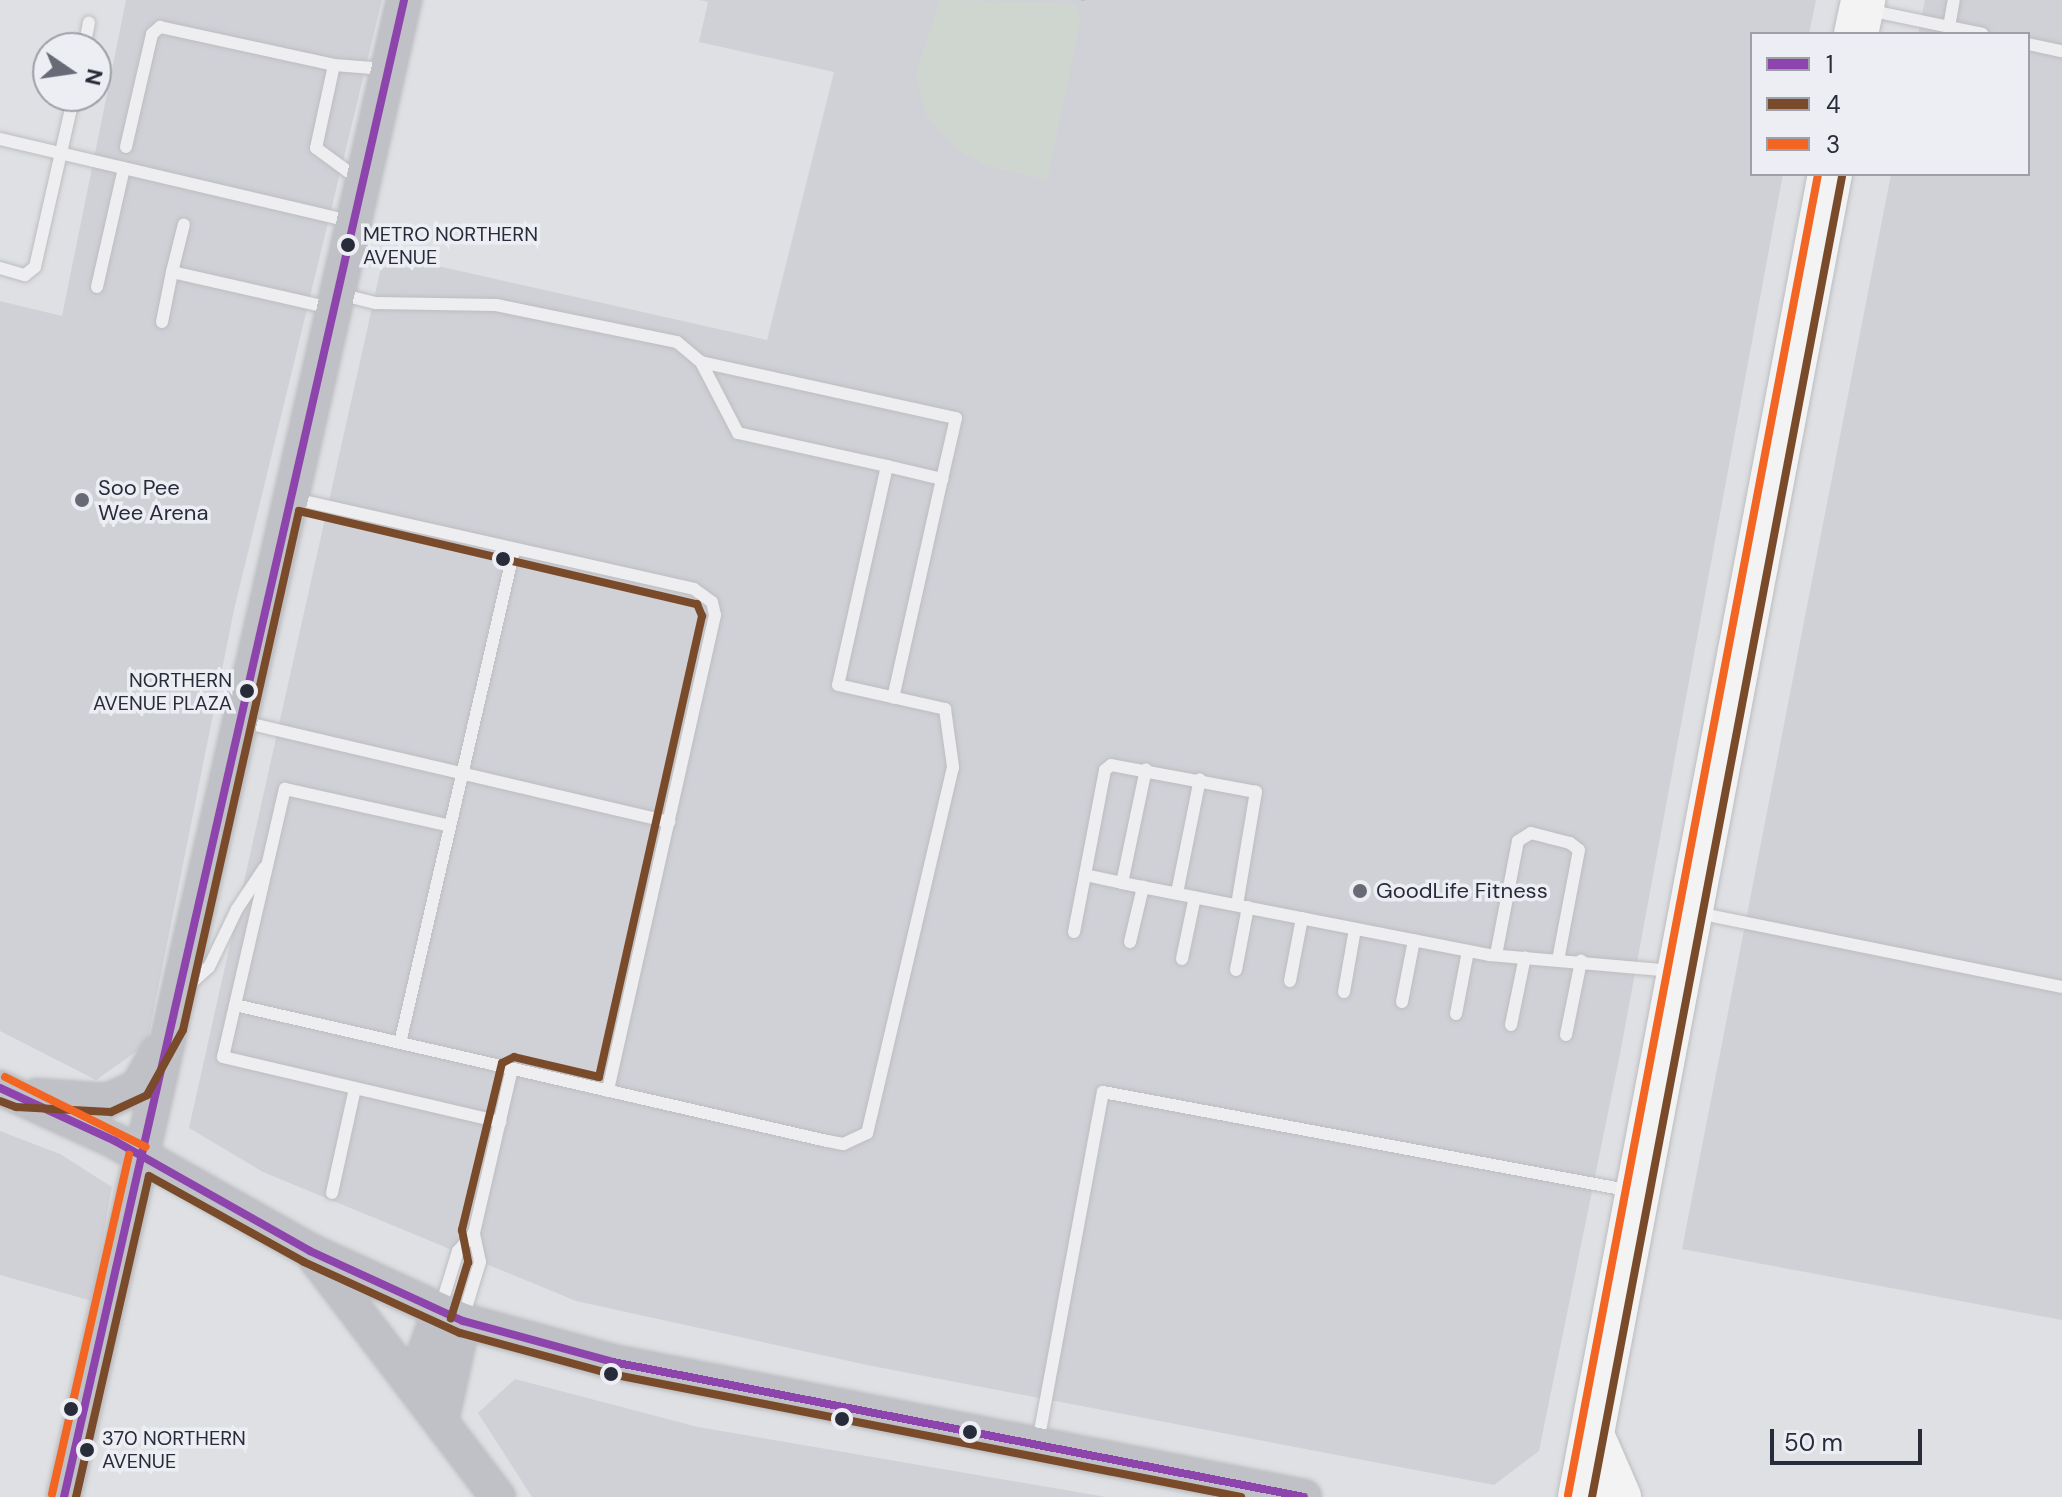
<!DOCTYPE html>
<style>
body{margin:0}
#map{position:relative;width:2062px;height:1497px;overflow:hidden;background:#dfe0e3;font-family:"DM Sans",sans-serif}
div>[style]{position:absolute}
[style*='--x']{left:calc(var(--x)*1px);top:calc(var(--y)*1px);width:calc(var(--w)*1px);rotate:calc(var(--a)*1deg)}
.built>*{inset:0;background:#d0d1d7}
.green>*{inset:0;background:#ced6cf}
.path>*{height:4px;margin-top:-2px;transform-origin:0;background:repeating-linear-gradient(90deg,#c0c1c6 0 6px,transparent 0 12px)}
.roads{filter:drop-shadow(0 0 2px #bcbdc0) drop-shadow(0 0 2px #bcbdc0)}
.lane>*{height:12px;margin:-6px;padding:0 6px;transform-origin:6px;border-radius:6px;background:#eeeef0}
.secondary>*{height:34px;margin:-17px;padding:0 17px;transform-origin:17px;border-radius:17px;background:#c0c1c6}
.highway>*{height:44px;margin:-22px;padding:0 22px;transform-origin:22px;border-radius:22px;background:#f3f3f4}
.bus-1>*{height:8px;margin:-4px;padding:0 4px;transform-origin:4px;border-radius:4px;background:#8e44ad}
.bus-2>*{height:8px;margin:-4px;padding:0 4px;transform-origin:4px;border-radius:4px;background:#7a4b2a}
.bus-3>*{height:8px;margin:-4px;padding:0 4px;transform-origin:4px;border-radius:4px;background:#f26522}
.dots>*{width:22px;height:22px;translate:-50% -50%;box-sizing:border-box;border:4px solid #eceef3;border-radius:50%}
span{translate:-50% -50%;white-space:nowrap;text-align:center;line-height:1.15;-webkit-text-stroke:7px #eceef3;paint-order:stroke}
.bus-label{font-size:20px;color:#282b3a}
.left{translate:0 -50%;text-align:left}
.right{translate:-100% -50%;text-align:right}
.poi-label{font-size:22px;color:#282b3a}
.legend{position:absolute;left:1750px;top:32px;width:280px;height:144px;box-sizing:border-box;background:#eceef3;border:2px solid #9ea0a9;margin:0;padding:10px 14px;list-style:none;font-size:24px;color:#282b3a}
.legend li{display:flex;align-items:center;gap:16px;height:40px}
.legend b{width:40px;border:2px solid #9ea0a9}
.north{position:absolute;left:32px;top:32px;width:80px;height:80px;box-sizing:border-box;background:#eceef3;border:2px solid #9ea0a9;border-radius:50%;rotate:103deg;font-size:22px;font-weight:700;line-height:32px;text-align:center;color:#282b3a}
.north::after{content:'';display:block;margin:auto;width:28px;height:36px;background:#686a75;clip-path:polygon(50% 0,100% 100%,50% 72%,0 100%)}
.scale{position:absolute;left:1770px;top:1429px;width:152px;height:36px;box-sizing:border-box;border:4px solid #282b3a;border-top:0;padding-left:10px;font-size:24px;line-height:28px;white-space:nowrap;color:#282b3a;-webkit-text-stroke:6px #eceef3;paint-order:stroke}
</style>
<div id="map">
<div class="built">
<div style="clip-path:polygon(126px 0,382px 0,234px 610px,147px 1044px,96px 1080px,0 1031px,0 301px,62px 316px)"></div>
<div style="clip-path:polygon(699px 0,1816px 0,1809px 34px,1752px 34px,1752px 174px,1783px 174px,1620px 1054px,1539px 1451px,1494px 1485px,867px 1365px,576px 1301px,263px 1172px,189px 1128px,384px 254px,767px 340px,834px 72px,699px 42px,708px 2px)"></div>
<div style="clip-path:polygon(1925px 0,2062px 0,2062px 1320px,1682px 1249px,1891px 174px,2028px 174px,2028px 34px,1918px 34px)"></div>
<div style="clip-path:polygon(0 1131px,60px 1154px,112px 1187px,92px 1301px,0 1275px)"></div>
<div style="clip-path:polygon(515px 1379px,698px 1427px,1106px 1497px,532px 1497px,478px 1413px)"></div>
</div>
<div class="green">
<div style="clip-path:polygon(940px 0,1073px 3px,1081px 19px,1047px 180px,988px 166px,959px 151px,927px 116px,915px 76px)"></div>
</div>
<div class="path">
<div style="--x:1083;--y:1;--w:1;--a:-90"></div>
</div>
<div class="roads">
<div class="lane">
<div style="--x:1868;--y:10;--w:117;--a:11.8"></div>
<div style="--x:1949;--y:27;--w:27;--a:-80"></div>
<div style="--x:2028;--y:44;--w:35;--a:12"></div>
<div style="--x:84;--y:48;--w:26;--a:-79"></div>
<div style="--x:334;--y:65;--w:85;--a:102.2"></div>
<div style="--x:316;--y:148;--w:56;--a:36.3"></div>
<div style="--x:0;--y:139;--w:359;--a:13.2"></div>
<div style="--x:126;--y:147;--w:116;--a:-77"></div>
<div style="--x:152;--y:34;--w:11;--a:-41"></div>
<div style="--x:160;--y:27;--w:178;--a:12.3"></div>
<div style="--x:334;--y:65;--w:52;--a:4.4"></div>
<div style="--x:0;--y:268;--w:26;--a:16"></div>
<div style="--x:25;--y:275;--w:13;--a:-39"></div>
<div style="--x:35;--y:267;--w:175;--a:-77.2"></div>
<div style="--x:172;--y:272;--w:49;--a:-76"></div>
<div style="--x:97;--y:287;--w:122;--a:-77.2"></div>
<div style="--x:339;--y:294;--w:38;--a:14"></div>
<div style="--x:376;--y:303;--w:120;--a:1"></div>
<div style="--x:496;--y:305;--w:185;--a:11.6"></div>
<div style="--x:677;--y:342;--w:31;--a:40"></div>
<div style="--x:701;--y:362;--w:80;--a:62.5"></div>
<div style="--x:738;--y:433;--w:153;--a:12.5"></div>
<div style="--x:887;--y:466;--w:224;--a:102.6"></div>
<div style="--x:838;--y:685;--w:110;--a:12.6"></div>
<div style="--x:945;--y:709;--w:59;--a:82.1"></div>
<div style="--x:953;--y:767;--w:376;--a:103.2"></div>
<div style="--x:867;--y:1133;--w:26;--a:155"></div>
<div style="--x:843;--y:1144;--w:16;--a:-169"></div>
<div style="--x:827;--y:1141;--w:607;--a:-167.06"></div>
<div style="--x:235;--y:1005;--w:222;--a:-77"></div>
<div style="--x:285;--y:789;--w:169;--a:12.6"></div>
<div style="--x:162;--y:322;--w:51;--a:-78.7"></div>
<div style="--x:172;--y:272;--w:162;--a:12.8"></div>
<div style="--x:701;--y:362;--w:261;--a:12.4"></div>
<div style="--x:956;--y:418;--w:63;--a:102.9"></div>
<div style="--x:887;--y:466;--w:57;--a:13.3"></div>
<div style="--x:942;--y:479;--w:224;--a:102.6"></div>
<div style="--x:295;--y:499;--w:409;--a:12.7"></div>
<div style="--x:694;--y:589;--w:22;--a:36"></div>
<div style="--x:712;--y:602;--w:13;--a:77"></div>
<div style="--x:715;--y:615;--w:488;--a:102.7"></div>
<div style="--x:243;--y:722;--w:438;--a:13.2"></div>
<div style="--x:1122;--y:883;--w:116;--a:-78.1"></div>
<div style="--x:1177;--y:893;--w:116;--a:-78.6"></div>
<div style="--x:1237;--y:905;--w:115;--a:-80.5"></div>
<div style="--x:1256;--y:792;--w:147;--a:-169.5"></div>
<div style="--x:1111;--y:765;--w:8;--a:140"></div>
<div style="--x:1105;--y:770;--w:107;--a:100.8"></div>
<div style="--x:1085;--y:875;--w:38;--a:12"></div>
<div style="--x:1122;--y:883;--w:375;--a:11.1"></div>
<div style="--x:1490;--y:955;--w:183;--a:5"></div>
<div style="--x:1698;--y:913;--w:371;--a:11.5"></div>
<div style="--x:1074;--y:932;--w:58;--a:-79.1"></div>
<div style="--x:1130;--y:942;--w:57;--a:-76.7"></div>
<div style="--x:1496;--y:955;--w:116;--a:-79.1"></div>
<div style="--x:1518;--y:841;--w:15;--a:-32"></div>
<div style="--x:1531;--y:833;--w:40;--a:14.4"></div>
<div style="--x:1570;--y:843;--w:11;--a:38"></div>
<div style="--x:1579;--y:850;--w:112;--a:100.8"></div>
<div style="--x:1182;--y:959;--w:63;--a:-78.2"></div>
<div style="--x:1236;--y:970;--w:64;--a:-79.2"></div>
<div style="--x:1290;--y:981;--w:64;--a:-79.2"></div>
<div style="--x:190;--y:984;--w:25;--a:-42"></div>
<div style="--x:209;--y:967;--w:64;--a:-64.2"></div>
<div style="--x:237;--y:909;--w:50;--a:-56.3"></div>
<div style="--x:1344;--y:992;--w:64;--a:-80.1"></div>
<div style="--x:1402;--y:1002;--w:63;--a:-79"></div>
<div style="--x:235;--y:1005;--w:53;--a:103"></div>
<div style="--x:223;--y:1057;--w:285;--a:13.2"></div>
<div style="--x:1456;--y:1014;--w:64;--a:-79.2"></div>
<div style="--x:1511;--y:1025;--w:69;--a:-78.4"></div>
<div style="--x:1566;--y:1035;--w:76;--a:-78.5"></div>
<div style="--x:400;--y:1043;--w:506;--a:-76.98"></div>
<div style="--x:332;--y:1193;--w:107;--a:-77.6"></div>
<div style="--x:440;--y:1309;--w:61;--a:-72.8"></div>
<div style="--x:458;--y:1251;--w:24;--a:-48"></div>
<div style="--x:463;--y:1318;--w:59;--a:-73.1"></div>
<div style="--x:480;--y:1262;--w:30;--a:-102"></div>
<div style="--x:474;--y:1233;--w:168;--a:-77"></div>
<div style="--x:1038;--y:1442;--w:356;--a:-79.5"></div>
<div style="--x:1103;--y:1092;--w:538;--a:10.6"></div>
</div>
<div class="secondary">
<div style="--x:0;--y:1088;--w:127;--a:24.7"></div>
<div style="--x:115;--y:1141;--w:224;--a:29.4"></div>
<div style="--x:310;--y:1251;--w:168;--a:24.6"></div>
<div style="--x:463;--y:1321;--w:156;--a:15.3"></div>
<div style="--x:613;--y:1362;--w:704;--a:11.05"></div>
<div style="--x:37;--y:1096;--w:70;--a:4.1"></div>
<div style="--x:107;--y:1101;--w:34;--a:-24"></div>
<div style="--x:138;--y:1087;--w:39;--a:-61"></div>
<div style="--x:315;--y:1257;--w:302;--a:52.7"></div>
<div style="--x:420;--y:1390;--w:27;--a:-88"></div>
<div style="--x:421;--y:1363;--w:55;--a:-69.9"></div>
<div style="--x:442;--y:1417;--w:98;--a:-77.7"></div>
<div style="--x:64;--y:1497;--w:1535;--a:-77.2"></div>
</div>
<div class="highway">
<div style="--x:1856;--y:34;--w:35;--a:-78"></div>
<div style="--x:1592;--y:1435;--w:68;--a:66.5"></div>
<div style="--x:1580;--y:1497;--w:1346;--a:-79.3"></div>
</div>
</div>
<div class="bus-1">
<div style="--x:0;--y:1088;--w:127;--a:24.7"></div>
<div style="--x:115;--y:1141;--w:224;--a:29.4"></div>
<div style="--x:310;--y:1251;--w:168;--a:24.6"></div>
<div style="--x:463;--y:1321;--w:156;--a:15.3"></div>
<div style="--x:613;--y:1362;--w:704;--a:11.05"></div>
<div style="--x:64;--y:1497;--w:1535;--a:-77.2"></div>
</div>
<div class="bus-2">
<div style="--x:0;--y:1101;--w:17;--a:21"></div>
<div style="--x:16;--y:1107;--w:95;--a:3"></div>
<div style="--x:111;--y:1112;--w:40;--a:-25"></div>
<div style="--x:147;--y:1095;--w:74;--a:-61"></div>
<div style="--x:183;--y:1030;--w:532;--a:-77.4"></div>
<div style="--x:299;--y:511;--w:409;--a:13.2"></div>
<div style="--x:697;--y:604;--w:13;--a:67"></div>
<div style="--x:702;--y:616;--w:472;--a:102.6"></div>
<div style="--x:599;--y:1077;--w:87;--a:-166.8"></div>
<div style="--x:514;--y:1057;--w:13;--a:153"></div>
<div style="--x:502;--y:1063;--w:172;--a:103.5"></div>
<div style="--x:462;--y:1230;--w:33;--a:79"></div>
<div style="--x:468;--y:1262;--w:59;--a:106.9"></div>
<div style="--x:76;--y:1497;--w:329;--a:-77.2"></div>
<div style="--x:149;--y:1176;--w:177;--a:29"></div>
<div style="--x:304;--y:1262;--w:171;--a:24.5"></div>
<div style="--x:460;--y:1333;--w:156;--a:15.2"></div>
<div style="--x:611;--y:1374;--w:642;--a:11.05"></div>
<div style="--x:1592;--y:1497;--w:1344;--a:-79.28"></div>
</div>
<div class="bus-3">
<div style="--x:5;--y:1077;--w:157;--a:26.4"></div>
<div style="--x:52;--y:1494;--w:348;--a:-77.2"></div>
<div style="--x:1568;--y:1495;--w:1344;--a:-79.28"></div>
</div>
<div class="dots">
<div style="left:348px;top:245px;background:#282b3a"></div>
<div style="left:82px;top:500px;background:#686a75"></div>
<div style="left:503px;top:559px;background:#282b3a"></div>
<div style="left:247px;top:691px;background:#282b3a"></div>
<div style="left:1360px;top:891px;background:#686a75"></div>
<div style="left:611px;top:1374px;background:#282b3a"></div>
<div style="left:71px;top:1409px;background:#282b3a"></div>
<div style="left:842px;top:1419px;background:#282b3a"></div>
<div style="left:970px;top:1432px;background:#282b3a"></div>
<div style="left:87px;top:1450px;background:#282b3a"></div>
</div>
<div class="bus-label">
<span class="left" style="left:363px;top:246px">METRO NORTHERN<br>AVENUE</span>
<span class="right" style="left:232px;top:692px">NORTHERN<br>AVENUE PLAZA</span>
<span class="left" style="left:102px;top:1450px">370 NORTHERN<br>AVENUE</span>
</div>
<div class="poi-label">
<span class="left" style="left:98px;top:500px">Soo Pee<br>Wee Arena</span>
<span class="left" style="left:1376px;top:891px">GoodLife Fitness</span>
</div>
<ul class="legend">
<li><b style="height:10px;background:#8e44ad"></b>1</li>
<li><b style="height:10px;background:#7a4b2a"></b>4</li>
<li><b style="height:10px;background:#f26522"></b>3</li>
</ul>
<div class="north">N</div>
<div class="scale">50 m</div>
</div>
